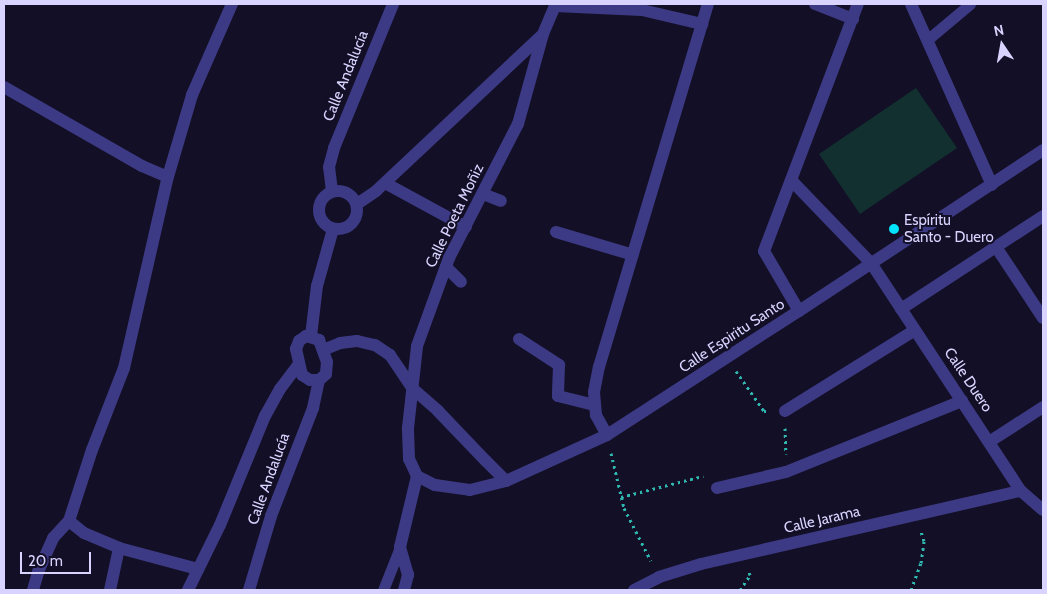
<!DOCTYPE html>
<meta charset="utf-8">
<style>
body{margin:0}
#map{position:relative;width:1047px;height:594px;overflow:hidden;background:#130f26;font-family:Cabin,sans-serif}
div>[style]{position:absolute}
[style*='--x']{left:calc(var(--x)*1px);top:calc(var(--y)*1px);width:calc(var(--w)*1px);rotate:calc(var(--a)*1deg)}
.green>*{inset:0;background:#12302f}
.path>*{height:3px;margin-top:-1.5px;transform-origin:0;background:repeating-linear-gradient(90deg,#2fb8b0 0 2.5px,transparent 0 6.5px)}
.service>*{height:11px;margin:-5.5px;padding:0 5.5px;transform-origin:5.5px;border-radius:5.5px;background:#3d3a85}
.pedestrian>*{height:12px;margin:-6px;padding:0 6px;transform-origin:6px;border-radius:6px;background:#3d3a85}
.minor>*{height:12px;margin:-6px;padding:0 6px;transform-origin:6px;border-radius:6px;background:#3d3a85}
.minor>.ring{margin:-6px;padding:0;box-sizing:content-box;background:none;border:12px solid #3d3a85;border-radius:50%}
.dots>*{width:14px;height:14px;translate:-50% -50%;box-sizing:border-box;border:2px solid #130f26;border-radius:50%}
span{translate:-50% -50%;white-space:nowrap;text-align:center;line-height:1.15;-webkit-text-stroke:4px #130f26;paint-order:stroke}
.street-label{font-size:15px;color:#d9d4ff}
.poi-label{font-size:15px;color:#d9d4ff}
.left{translate:0 -50%;text-align:left}
.frame{position:absolute;inset:0;border:5px solid #d9d4ff;pointer-events:none}
.north{position:absolute;left:977px;top:20px;width:50px;height:50px;-webkit-text-stroke:4px #130f26;paint-order:stroke;rotate:348deg;font-size:14px;font-weight:700;line-height:20px;text-align:center;color:#d9d4ff}
.north::after{content:'';display:block;margin:auto;width:18px;height:22px;background:#d9d4ff;clip-path:polygon(50% 0,100% 100%,50% 72%,0 100%)}
.scale{position:absolute;left:20px;top:552px;width:71px;height:22px;box-sizing:border-box;border:2px solid #d9d4ff;border-top:0;padding-left:6px;font-size:15px;line-height:18px;white-space:nowrap;color:#d9d4ff;-webkit-text-stroke:4px #130f26;paint-order:stroke}
</style>
<div id="map">
<div class="green">
<div style="clip-path:polygon(916px 88px,957px 148px,860px 214px,819px 154px)"></div>
</div>
<div class="path">
<div style="--x:736;--y:371;--w:49;--a:55"></div>
<div style="--x:764;--y:411;--w:5;--a:0"></div>
<div style="--x:785;--y:428;--w:26;--a:88"></div>
<div style="--x:611;--y:453;--w:57;--a:76.7"></div>
<div style="--x:624;--y:508;--w:59;--a:63"></div>
<div style="--x:621;--y:497;--w:85;--a:-14.4"></div>
<div style="--x:740;--y:590;--w:18;--a:-56"></div>
<div style="--x:750;--y:575;--w:3;--a:-108"></div>
<div style="--x:911;--y:590;--w:29;--a:-70"></div>
<div style="--x:921;--y:563;--w:22;--a:-82"></div>
<div style="--x:924;--y:541;--w:10;--a:-107"></div>
</div>
<div class="service">
<div style="--x:927;--y:40;--w:56;--a:-39.9"></div>
<div style="--x:383;--y:590;--w:46;--a:-68.4"></div>
</div>
<div class="pedestrian">
<div style="--x:815;--y:4;--w:41;--a:21.5"></div>
<div style="--x:911;--y:4;--w:198;--a:65.9"></div>
<div style="--x:555;--y:6;--w:87;--a:2.6"></div>
<div style="--x:642;--y:10;--w:62;--a:13.1"></div>
<div style="--x:791;--y:180;--w:115;--a:46.1"></div>
<div style="--x:385;--y:183;--w:92;--a:28.5"></div>
<div style="--x:483;--y:194;--w:19;--a:21"></div>
<div style="--x:556;--y:232;--w:80;--a:16.6"></div>
<div style="--x:446;--y:267;--w:21;--a:45"></div>
<div style="--x:799;--y:311;--w:69;--a:-120.3"></div>
<div style="--x:764;--y:251;--w:264;--a:-69.2"></div>
<div style="--x:519;--y:339;--w:48;--a:33"></div>
<div style="--x:559;--y:365;--w:31;--a:92"></div>
<div style="--x:558;--y:396;--w:38;--a:14"></div>
<div style="--x:486;--y:461;--w:28;--a:45"></div>
</div>
<div class="minor">
<div style="--x:4;--y:87;--w:159;--a:29.8"></div>
<div style="--x:142;--y:166;--w:28;--a:23"></div>
<div class="ring" style="left:319px;top:191px;width:26px;height:26px"></div>
<div style="--x:332;--y:191;--w:24;--a:-97"></div>
<div style="--x:329;--y:167;--w:20;--a:-75"></div>
<div style="--x:334;--y:148;--w:156;--a:-67.7"></div>
<div style="--x:357;--y:204;--w:23;--a:-34"></div>
<div style="--x:376;--y:191;--w:226;--a:-43.2"></div>
<div style="--x:996;--y:247;--w:85;--a:56.5"></div>
<div style="--x:871;--y:263;--w:273;--a:56.7"></div>
<div style="--x:1021;--y:491;--w:29;--a:41"></div>
<div style="--x:901;--y:309;--w:170;--a:-33.2"></div>
<div style="--x:306;--y:336;--w:14;--a:17"></div>
<div style="--x:319;--y:340;--w:23;--a:70"></div>
<div style="--x:327;--y:362;--w:12;--a:95"></div>
<div style="--x:326;--y:374;--w:9;--a:139"></div>
<div style="--x:319;--y:380;--w:9;--a:180"></div>
<div style="--x:310;--y:380;--w:9;--a:-148"></div>
<div style="--x:302;--y:375;--w:27;--a:-103"></div>
<div style="--x:296;--y:349;--w:9;--a:-69"></div>
<div style="--x:299;--y:341;--w:9;--a:-36"></div>
<div style="--x:311;--y:336;--w:50;--a:-83.2"></div>
<div style="--x:317;--y:286;--w:59;--a:-74.3"></div>
<div style="--x:323;--y:350;--w:18;--a:-22"></div>
<div style="--x:340;--y:343;--w:17;--a:-7"></div>
<div style="--x:357;--y:341;--w:18;--a:13"></div>
<div style="--x:375;--y:345;--w:18;--a:34"></div>
<div style="--x:390;--y:355;--w:40;--a:56"></div>
<div style="--x:412;--y:388;--w:35;--a:41"></div>
<div style="--x:438;--y:411;--w:69;--a:46.2"></div>
<div style="--x:785;--y:411;--w:153;--a:-31.9"></div>
<div style="--x:607;--y:435;--w:23;--a:-119"></div>
<div style="--x:596;--y:415;--w:23;--a:-95"></div>
<div style="--x:594;--y:392;--w:25;--a:-79"></div>
<div style="--x:599;--y:367;--w:379;--a:-73.3"></div>
<div style="--x:989;--y:442;--w:64;--a:-32.9"></div>
<div style="--x:417;--y:476;--w:20;--a:27"></div>
<div style="--x:435;--y:485;--w:35;--a:8"></div>
<div style="--x:470;--y:490;--w:37;--a:-14"></div>
<div style="--x:506;--y:481;--w:111;--a:-24.5"></div>
<div style="--x:607;--y:435;--w:229;--a:-32.9"></div>
<div style="--x:799;--y:311;--w:292;--a:-33.4"></div>
<div style="--x:717;--y:488;--w:71;--a:-13.1"></div>
<div style="--x:786;--y:472;--w:190;--a:-22"></div>
<div style="--x:69;--y:521;--w:19;--a:39"></div>
<div style="--x:84;--y:533;--w:38;--a:23"></div>
<div style="--x:119;--y:548;--w:82;--a:14.9"></div>
<div style="--x:33;--y:590;--w:19;--a:-74"></div>
<div style="--x:38;--y:572;--w:37;--a:-66"></div>
<div style="--x:53;--y:538;--w:23;--a:-47"></div>
<div style="--x:69;--y:521;--w:75;--a:-72.1"></div>
<div style="--x:92;--y:450;--w:88;--a:-68.7"></div>
<div style="--x:124;--y:368;--w:193;--a:-77.1"></div>
<div style="--x:167;--y:180;--w:89;--a:-73.6"></div>
<div style="--x:192;--y:95;--w:99;--a:-66.3"></div>
<div style="--x:110;--y:590;--w:43;--a:-77.9"></div>
<div style="--x:188;--y:590;--w:72;--a:-63.8"></div>
<div style="--x:220;--y:525;--w:118;--a:-67.6"></div>
<div style="--x:265;--y:416;--w:31;--a:-61"></div>
<div style="--x:280;--y:389;--w:31;--a:-53"></div>
<div style="--x:249;--y:590;--w:77;--a:-73.4"></div>
<div style="--x:271;--y:516;--w:116;--a:-68.7"></div>
<div style="--x:313;--y:408;--w:29;--a:-78"></div>
<div style="--x:404;--y:590;--w:16;--a:-75"></div>
<div style="--x:408;--y:575;--w:29;--a:-106"></div>
<div style="--x:400;--y:547;--w:73;--a:-76.5"></div>
<div style="--x:417;--y:476;--w:19;--a:-115"></div>
<div style="--x:409;--y:459;--w:31;--a:-92"></div>
<div style="--x:408;--y:428;--w:82;--a:-83.7"></div>
<div style="--x:417;--y:346;--w:94;--a:-70"></div>
<div style="--x:449;--y:258;--w:151;--a:-62.8"></div>
<div style="--x:518;--y:124;--w:93;--a:-74.5"></div>
<div style="--x:543;--y:34;--w:33;--a:-67"></div>
<div style="--x:634;--y:590;--w:28;--a:-27"></div>
<div style="--x:659;--y:577;--w:44;--a:-17.2"></div>
<div style="--x:701;--y:564;--w:328;--a:-12.9"></div>
</div>
<div class="dots">
<div style="left:894px;top:229px;background:#00e5ff"></div>
</div>
<div class="street-label">
<span style="left:346px;top:76px;rotate:-68deg">Calle Andalucía</span>
<span style="left:455px;top:216px;rotate:-64deg">Calle Poeta Moñiz</span>
<span style="left:732px;top:336px;rotate:-33deg">Calle Espiritu Santo</span>
<span style="left:968px;top:380px;rotate:56deg">Calle Duero</span>
<span style="left:269px;top:479px;rotate:-70deg">Calle Andalucía</span>
<span style="left:822px;top:520px;rotate:-13deg">Calle Jarama</span>
</div>
<div class="poi-label">
<span class="left" style="left:904px;top:229px">Espíritu<br>Santo - Duero</span>
</div>
<div class="frame"></div>
<div class="north">N</div>
<div class="scale">20 m</div>
</div>
